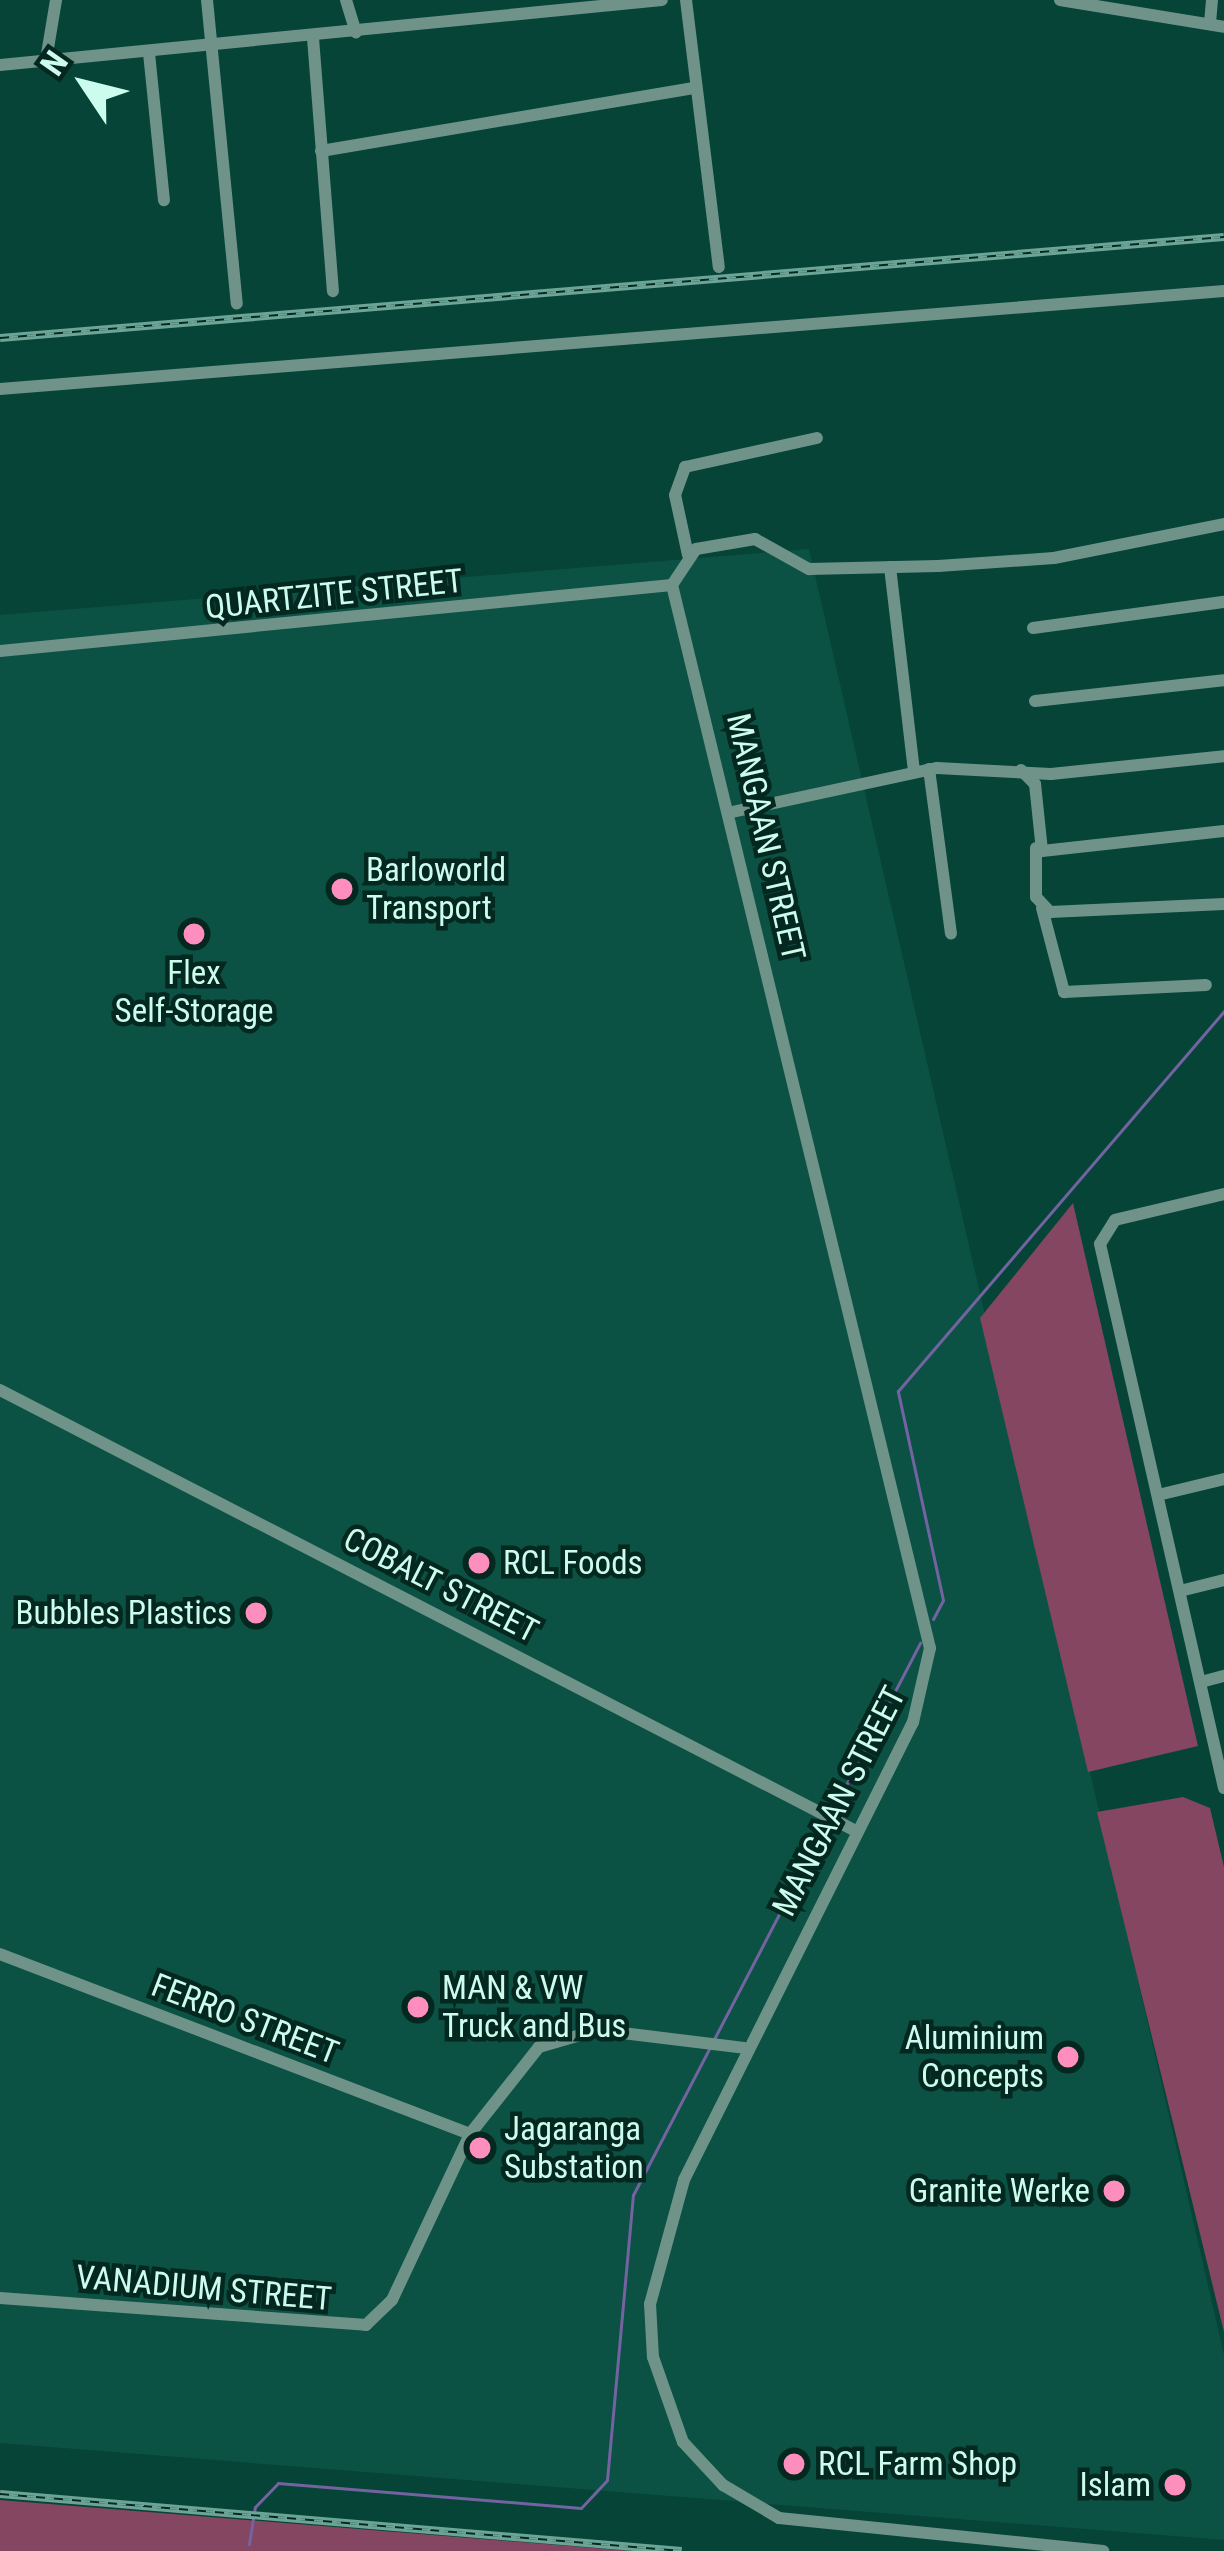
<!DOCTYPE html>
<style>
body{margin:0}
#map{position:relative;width:1224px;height:2551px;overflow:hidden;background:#054437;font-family:"Roboto Condensed",sans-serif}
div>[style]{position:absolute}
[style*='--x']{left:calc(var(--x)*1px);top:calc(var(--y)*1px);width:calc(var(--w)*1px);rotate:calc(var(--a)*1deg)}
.built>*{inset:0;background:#0b5244}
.green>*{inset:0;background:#844660}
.stream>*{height:3px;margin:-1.5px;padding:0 1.5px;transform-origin:1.5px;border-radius:1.5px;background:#7364a1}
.minor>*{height:12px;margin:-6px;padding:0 6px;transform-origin:6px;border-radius:6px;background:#709389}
.rail>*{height:8px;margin-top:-4px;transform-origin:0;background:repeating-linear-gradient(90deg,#04271f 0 9px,#6ca496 0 18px);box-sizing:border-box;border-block:3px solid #6ca496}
.dots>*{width:33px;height:33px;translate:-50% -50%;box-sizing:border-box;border:6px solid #04271f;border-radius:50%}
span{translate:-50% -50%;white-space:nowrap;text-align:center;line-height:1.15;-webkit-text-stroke:9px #04271f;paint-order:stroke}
.street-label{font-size:33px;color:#ccfced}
.poi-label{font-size:33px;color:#ccfced}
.left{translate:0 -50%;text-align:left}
.right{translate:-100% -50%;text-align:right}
.north{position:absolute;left:24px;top:24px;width:120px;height:120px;-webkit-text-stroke:9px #04271f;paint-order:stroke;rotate:305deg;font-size:33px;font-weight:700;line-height:48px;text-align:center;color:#ccfced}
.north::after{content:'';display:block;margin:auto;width:42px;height:54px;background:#ccfced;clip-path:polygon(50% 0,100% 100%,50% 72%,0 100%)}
</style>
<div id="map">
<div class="built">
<div style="clip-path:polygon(809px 549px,1224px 2355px,1224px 2540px,0 2443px,0 615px)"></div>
</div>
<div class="green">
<div style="clip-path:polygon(1073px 1203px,1198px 1746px,1088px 1772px,980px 1318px)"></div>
<div style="clip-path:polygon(1183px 1797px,1210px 1808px,1224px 1867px,1224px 2332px,1097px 1812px)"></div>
<div style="clip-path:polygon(0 2500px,631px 2551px,0 2551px)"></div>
</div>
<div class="stream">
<div style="--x:933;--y:1619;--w:21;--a:-62"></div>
<div style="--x:943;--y:1600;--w:214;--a:-102.2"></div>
<div style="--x:898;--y:1391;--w:501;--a:-49.37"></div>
<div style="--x:832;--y:1812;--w:191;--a:-62.5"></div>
<div style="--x:713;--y:2041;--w:249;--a:-62.5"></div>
<div style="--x:249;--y:2544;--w:37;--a:-81"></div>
<div style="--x:255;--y:2507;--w:33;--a:-46"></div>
<div style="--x:278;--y:2483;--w:304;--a:4.7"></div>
<div style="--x:581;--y:2508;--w:38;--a:-47"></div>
<div style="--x:607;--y:2480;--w:286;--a:-84.8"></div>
<div style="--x:633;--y:2195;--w:165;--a:-62.5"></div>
</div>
<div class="minor">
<div style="--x:207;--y:0;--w:305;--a:84.4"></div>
<div style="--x:346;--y:0;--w:34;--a:73"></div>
<div style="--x:686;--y:0;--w:269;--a:83"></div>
<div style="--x:1060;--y:0;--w:166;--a:9.3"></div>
<div style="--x:1210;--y:23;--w:23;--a:-85"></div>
<div style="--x:313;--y:38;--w:254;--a:85.5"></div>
<div style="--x:149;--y:53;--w:148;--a:84.2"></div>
<div style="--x:46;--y:60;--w:61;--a:-80.5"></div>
<div style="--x:0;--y:65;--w:665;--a:-5.61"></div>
<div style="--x:321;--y:151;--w:378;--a:-9.6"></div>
<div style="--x:0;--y:389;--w:1228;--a:-4.58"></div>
<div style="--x:688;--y:555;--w:61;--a:-102.2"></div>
<div style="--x:675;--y:495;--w:30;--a:-70"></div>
<div style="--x:685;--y:467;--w:135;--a:-12.4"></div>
<div style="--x:890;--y:567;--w:206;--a:83.3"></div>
<div style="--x:672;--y:585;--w:1094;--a:76.36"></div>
<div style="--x:930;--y:1648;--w:76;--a:102.9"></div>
<div style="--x:913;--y:1722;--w:512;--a:116.57"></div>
<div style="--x:684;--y:2180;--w:129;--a:105.3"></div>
<div style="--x:650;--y:2304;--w:53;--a:86.8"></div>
<div style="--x:653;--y:2357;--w:90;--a:70.6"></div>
<div style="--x:683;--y:2442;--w:59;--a:47.1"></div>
<div style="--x:723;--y:2485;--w:65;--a:30.5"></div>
<div style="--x:779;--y:2518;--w:326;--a:5.8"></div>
<div style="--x:672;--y:585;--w:43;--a:-56.3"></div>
<div style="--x:696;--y:549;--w:60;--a:-9.6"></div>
<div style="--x:755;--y:539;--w:62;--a:29.1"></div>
<div style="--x:809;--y:569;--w:129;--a:-1.3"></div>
<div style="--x:938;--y:566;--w:116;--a:-3.9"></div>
<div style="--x:1054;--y:558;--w:173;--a:-11.3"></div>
<div style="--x:1033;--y:628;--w:193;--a:-7.8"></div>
<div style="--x:0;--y:651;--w:675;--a:-5.61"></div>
<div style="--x:1035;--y:701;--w:190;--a:-6.3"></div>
<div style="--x:929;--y:769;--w:166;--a:82.4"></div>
<div style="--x:1021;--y:770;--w:20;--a:45"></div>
<div style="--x:1035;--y:784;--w:67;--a:84"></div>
<div style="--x:1042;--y:851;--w:183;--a:-6.3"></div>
<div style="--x:732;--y:812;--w:210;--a:-12.1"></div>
<div style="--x:937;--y:768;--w:114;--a:3"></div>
<div style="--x:1051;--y:774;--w:174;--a:-5.9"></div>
<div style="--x:1036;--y:848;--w:49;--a:90"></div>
<div style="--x:1036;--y:897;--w:21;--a:47"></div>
<div style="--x:1050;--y:912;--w:174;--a:-2.6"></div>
<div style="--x:1042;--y:908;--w:87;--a:75.3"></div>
<div style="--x:1064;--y:992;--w:142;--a:-2.8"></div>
<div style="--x:1224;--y:1194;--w:112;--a:166.6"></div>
<div style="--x:1115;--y:1220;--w:28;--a:122"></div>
<div style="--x:1100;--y:1244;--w:558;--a:77.16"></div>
<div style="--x:0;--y:1390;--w:963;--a:27.26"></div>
<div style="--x:1158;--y:1495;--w:68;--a:-13.6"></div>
<div style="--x:1180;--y:1591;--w:45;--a:-14"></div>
<div style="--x:1201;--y:1682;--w:24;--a:-15"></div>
<div style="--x:0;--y:1954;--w:503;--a:20.96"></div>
<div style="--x:0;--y:2298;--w:367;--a:4.2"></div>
<div style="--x:366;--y:2325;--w:36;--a:-44"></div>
<div style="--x:392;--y:2300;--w:183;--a:-64.8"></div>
<div style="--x:470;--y:2134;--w:111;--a:-51.6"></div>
<div style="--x:539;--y:2047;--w:61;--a:-16.1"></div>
<div style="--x:598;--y:2030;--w:147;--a:7"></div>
</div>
<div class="rail">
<div style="--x:0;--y:338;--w:1228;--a:-4.72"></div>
<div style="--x:0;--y:2494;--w:684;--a:4.78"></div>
</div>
<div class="dots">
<div style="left:342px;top:889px;background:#fe8ebd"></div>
<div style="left:194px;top:934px;background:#fe8ebd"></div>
<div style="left:479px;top:1563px;background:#fe8ebd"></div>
<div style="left:256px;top:1613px;background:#fe8ebd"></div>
<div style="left:418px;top:2007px;background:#fe8ebd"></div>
<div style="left:1068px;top:2057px;background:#fe8ebd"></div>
<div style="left:480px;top:2148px;background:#fe8ebd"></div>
<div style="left:1114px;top:2191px;background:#fe8ebd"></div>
<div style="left:794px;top:2464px;background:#fe8ebd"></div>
<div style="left:1175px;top:2485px;background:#fe8ebd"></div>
</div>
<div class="street-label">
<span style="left:334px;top:594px;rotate:-6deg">QUARTZITE STREET</span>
<span style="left:766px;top:837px;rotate:77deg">MANGAAN STREET</span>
<span style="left:441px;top:1585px;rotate:27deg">COBALT STREET</span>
<span style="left:839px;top:1801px;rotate:-63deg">MANGAAN STREET</span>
<span style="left:245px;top:2019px;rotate:21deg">FERRO STREET</span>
<span style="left:204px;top:2288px;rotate:5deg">VANADIUM STREET</span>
</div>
<div class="poi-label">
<span class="left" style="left:366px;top:889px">Barloworld<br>Transport</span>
<span style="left:194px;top:992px">Flex<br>Self-Storage</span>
<span class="left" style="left:503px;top:1563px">RCL Foods</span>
<span class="right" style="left:232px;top:1613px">Bubbles Plastics</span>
<span class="left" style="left:442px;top:2007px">MAN &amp; VW<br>Truck and Bus</span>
<span class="right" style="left:1044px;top:2057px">Aluminium<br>Concepts</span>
<span class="left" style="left:504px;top:2148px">Jagaranga<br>Substation</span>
<span class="right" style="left:1090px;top:2191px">Granite Werke</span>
<span class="left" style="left:818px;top:2464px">RCL Farm Shop</span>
<span class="right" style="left:1151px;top:2485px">Islam</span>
</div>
<div class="north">N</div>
</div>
